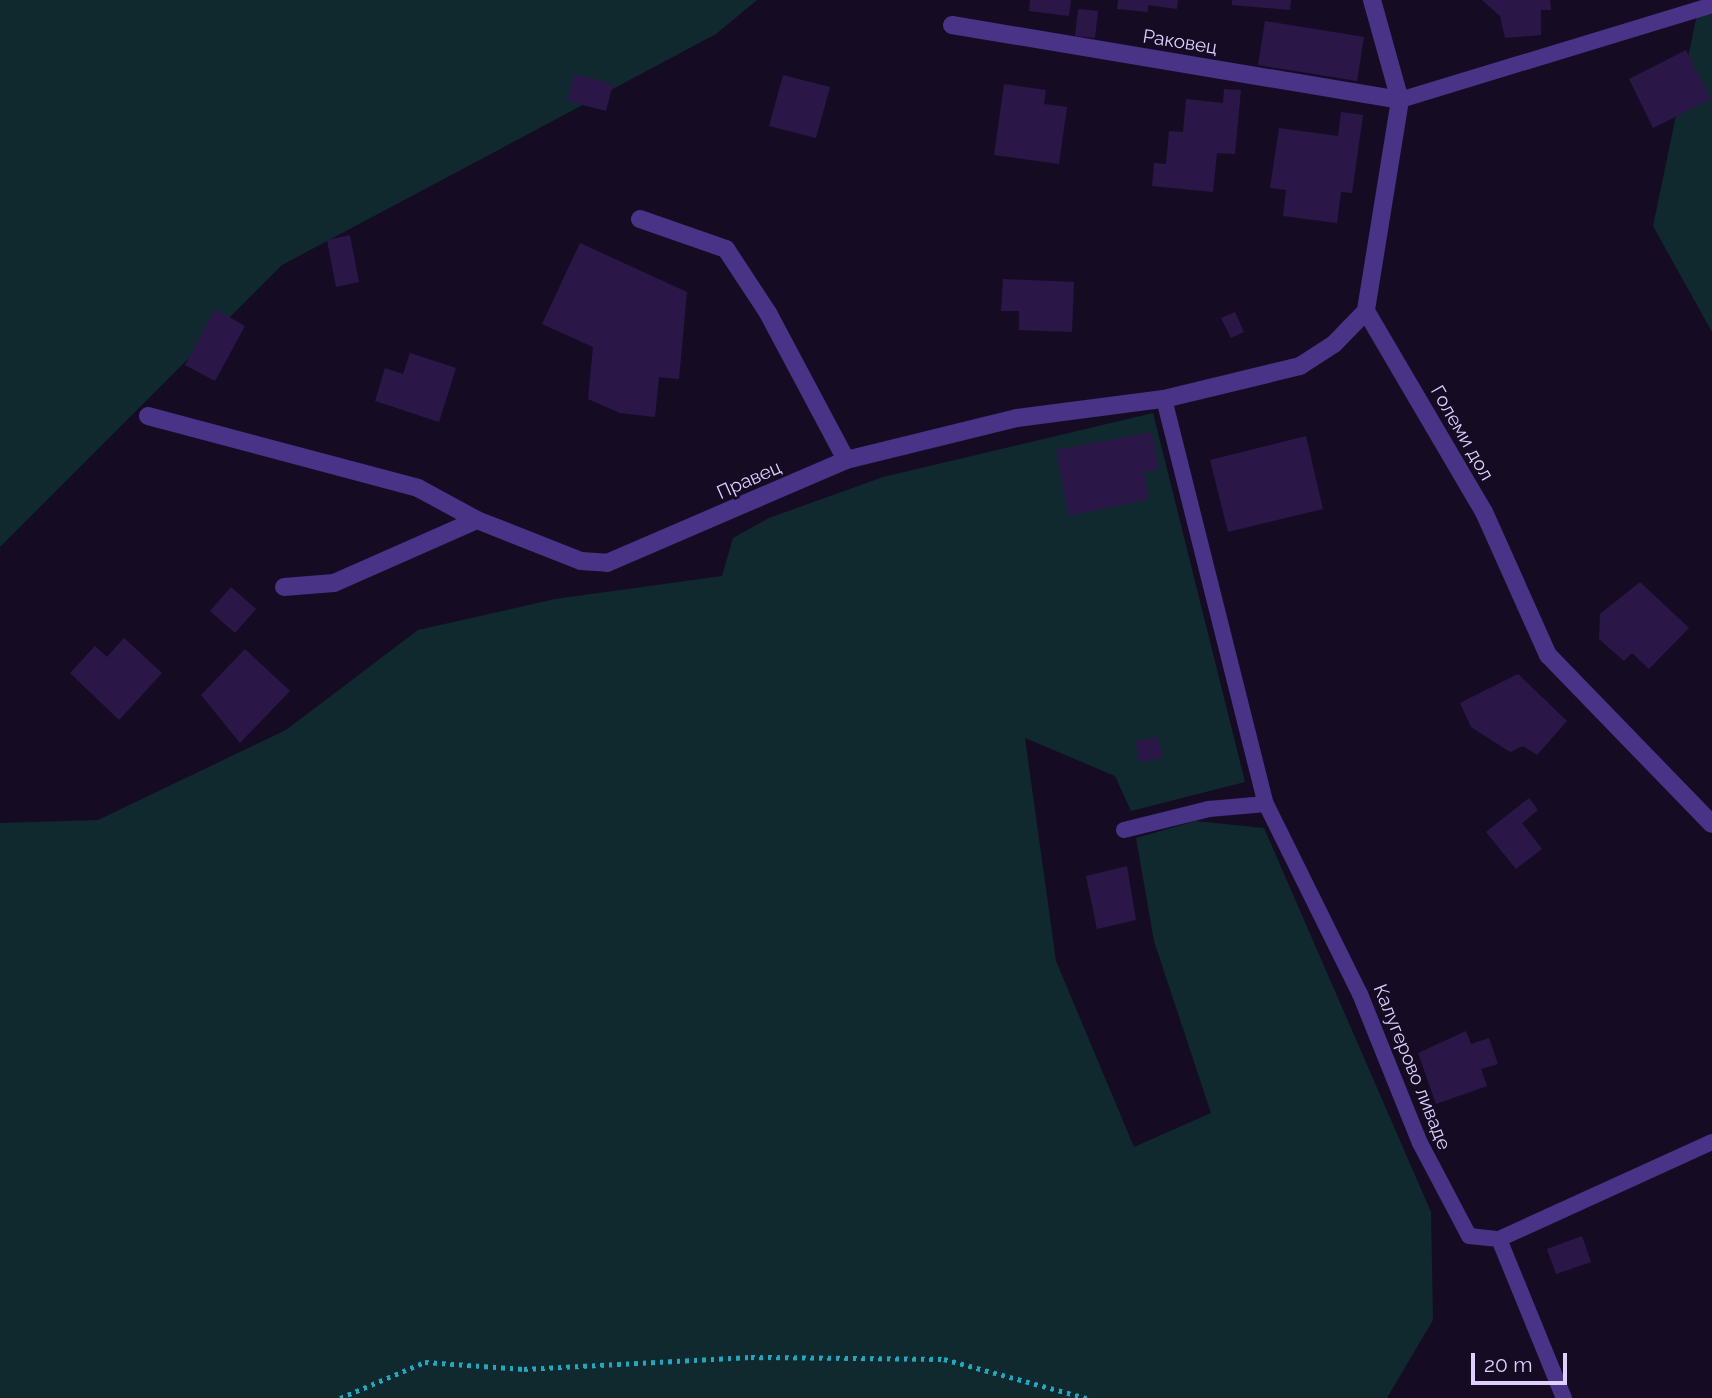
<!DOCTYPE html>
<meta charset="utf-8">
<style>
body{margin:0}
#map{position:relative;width:1712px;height:1398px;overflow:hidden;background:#150c24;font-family:Raleway,sans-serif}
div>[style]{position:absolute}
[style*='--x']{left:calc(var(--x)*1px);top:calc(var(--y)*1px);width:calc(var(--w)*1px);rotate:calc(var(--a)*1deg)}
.green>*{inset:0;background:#0f292f}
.building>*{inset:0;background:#2a1747}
.path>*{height:4.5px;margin-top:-2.25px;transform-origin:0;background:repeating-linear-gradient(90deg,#24a7be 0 3.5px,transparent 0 8.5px)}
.lane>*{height:16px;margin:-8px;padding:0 8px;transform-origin:8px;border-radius:8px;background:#483387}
.street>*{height:18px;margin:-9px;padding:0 9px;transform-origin:9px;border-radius:9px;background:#483387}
span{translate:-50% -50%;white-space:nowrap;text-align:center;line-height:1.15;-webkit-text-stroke:5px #150c24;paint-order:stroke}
.street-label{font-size:19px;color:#dfcfff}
.scale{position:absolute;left:1471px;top:1353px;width:96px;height:32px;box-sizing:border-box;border:4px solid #dfcfff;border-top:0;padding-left:9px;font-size:21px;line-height:24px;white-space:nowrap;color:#dfcfff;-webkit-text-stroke:5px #150c24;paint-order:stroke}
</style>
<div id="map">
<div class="green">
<div style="clip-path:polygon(0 0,757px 0,716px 34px,282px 265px,0 547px)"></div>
<div style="clip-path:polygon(1700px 0,1712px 0,1712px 332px,1653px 226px)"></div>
<div style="clip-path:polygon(1153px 413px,1245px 782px,1131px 811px,1115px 776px,1025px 738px,1056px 961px,1134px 1147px,1211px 1113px,1154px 941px,1136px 838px,1195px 821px,1264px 828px,1431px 1212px,1433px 1320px,1387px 1398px,0 1398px,0 823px,98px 820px,286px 730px,418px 630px,555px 599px,722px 576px,733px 538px,769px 518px,883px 477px)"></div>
</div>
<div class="building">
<div style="clip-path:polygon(1030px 0,1071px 0,1069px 16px,1029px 11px)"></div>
<div style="clip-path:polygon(1118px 0,1178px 0,1177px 9px,1148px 5px,1148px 12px,1117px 9px)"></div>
<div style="clip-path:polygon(1232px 0,1291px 0,1290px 10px,1232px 5px)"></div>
<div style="clip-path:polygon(1482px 0,1550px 0,1551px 10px,1541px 10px,1541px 35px,1505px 38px,1500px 16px)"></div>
<div style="clip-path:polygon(1078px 9px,1098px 11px,1095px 38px,1075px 36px)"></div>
<div style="clip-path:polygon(1265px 21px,1364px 37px,1357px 81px,1258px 65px)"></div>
<div style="clip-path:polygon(1686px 50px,1711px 99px,1653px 128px,1629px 79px)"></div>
<div style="clip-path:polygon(574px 74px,613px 84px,606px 111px,567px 101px)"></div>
<div style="clip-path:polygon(783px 75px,830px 87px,816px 138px,769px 126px)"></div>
<div style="clip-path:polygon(1004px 84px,1046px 90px,1044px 104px,1067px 107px,1059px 164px,994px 155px)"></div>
<div style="clip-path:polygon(1224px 89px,1241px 90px,1235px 154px,1217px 153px,1213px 192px,1152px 186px,1154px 163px,1166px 164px,1169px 131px,1183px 132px,1186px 99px,1223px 103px)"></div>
<div style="clip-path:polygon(1341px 112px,1363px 115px,1352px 193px,1341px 192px,1337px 223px,1283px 216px,1286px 190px,1270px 188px,1279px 128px,1338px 136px)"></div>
<div style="clip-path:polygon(350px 235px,359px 282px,336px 287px,327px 240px)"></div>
<div style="clip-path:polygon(580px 243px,687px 292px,679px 379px,659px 377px,655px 417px,620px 413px,588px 399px,593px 347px,542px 324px)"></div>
<div style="clip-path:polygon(1003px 279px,1074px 282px,1072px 332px,1019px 330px,1019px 311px,1001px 311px)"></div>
<div style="clip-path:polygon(215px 309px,245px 326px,215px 381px,185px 365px)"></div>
<div style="clip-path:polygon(1235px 312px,1244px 332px,1231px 338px,1221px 318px)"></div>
<div style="clip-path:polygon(410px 353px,456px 368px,439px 422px,375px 401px,385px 368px,403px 374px)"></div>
<div style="clip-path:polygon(1152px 432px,1159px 469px,1144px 472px,1149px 499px,1068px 516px,1056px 450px)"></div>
<div style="clip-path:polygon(1306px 436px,1323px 509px,1228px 532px,1210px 460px)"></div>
<div style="clip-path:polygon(1640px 582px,1689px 628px,1649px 669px,1632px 653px,1624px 661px,1599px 639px,1600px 614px)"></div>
<div style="clip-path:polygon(231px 587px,256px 609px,235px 633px,210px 611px)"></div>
<div style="clip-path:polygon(124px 638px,162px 673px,119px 720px,70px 673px,95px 646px,107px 657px)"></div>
<div style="clip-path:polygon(245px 649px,290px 691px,240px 743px,201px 695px)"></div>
<div style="clip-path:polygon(1518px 674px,1567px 721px,1537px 755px,1523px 746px,1510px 752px,1471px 727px,1460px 703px)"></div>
<div style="clip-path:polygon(1158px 737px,1163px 758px,1139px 762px,1135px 741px)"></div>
<div style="clip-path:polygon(1529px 798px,1538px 810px,1522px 823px,1542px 849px,1516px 869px,1486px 832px)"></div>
<div style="clip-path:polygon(1127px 866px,1136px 920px,1097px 929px,1086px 876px)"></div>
<div style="clip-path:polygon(1466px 1031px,1471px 1044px,1489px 1038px,1498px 1064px,1481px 1069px,1487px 1086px,1436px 1104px,1418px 1053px)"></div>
<div style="clip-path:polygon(1582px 1236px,1591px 1262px,1556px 1274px,1547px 1249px)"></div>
</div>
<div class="path">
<div style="--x:340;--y:1398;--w:92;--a:-23"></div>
<div style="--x:425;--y:1362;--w:99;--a:4"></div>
<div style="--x:524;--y:1369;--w:227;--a:-3"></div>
<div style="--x:751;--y:1357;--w:193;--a:0.6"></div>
<div style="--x:944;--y:1359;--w:148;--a:15.3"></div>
</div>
<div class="lane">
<div style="--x:1400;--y:100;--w:326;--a:-16.9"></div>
<div style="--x:1164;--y:399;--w:418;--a:75.9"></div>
<div style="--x:1124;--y:830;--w:88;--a:-13.9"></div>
<div style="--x:1209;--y:809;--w:57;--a:-5"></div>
<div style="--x:1266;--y:804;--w:212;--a:63.7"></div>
<div style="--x:1360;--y:994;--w:161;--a:68.1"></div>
<div style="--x:1420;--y:1143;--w:105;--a:62.2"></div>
<div style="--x:1469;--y:1236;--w:30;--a:6"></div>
<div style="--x:1499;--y:1239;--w:234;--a:-24.5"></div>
<div style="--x:1499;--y:1239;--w:172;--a:67.8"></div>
</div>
<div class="street">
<div style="--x:1372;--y:0;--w:104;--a:74.4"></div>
<div style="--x:1400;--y:100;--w:214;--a:99.2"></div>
<div style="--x:1366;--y:311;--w:233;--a:59.6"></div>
<div style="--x:1484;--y:512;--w:157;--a:65.9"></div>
<div style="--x:1548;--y:655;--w:235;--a:45.9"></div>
<div style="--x:952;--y:25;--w:454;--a:9.5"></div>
<div style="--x:640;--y:219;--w:91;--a:19.2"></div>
<div style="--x:726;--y:249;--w:77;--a:56.7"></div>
<div style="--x:768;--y:313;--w:166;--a:62"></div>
<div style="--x:148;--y:416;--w:279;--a:14.9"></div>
<div style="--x:418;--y:488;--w:67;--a:28.5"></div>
<div style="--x:477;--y:520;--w:112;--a:21.5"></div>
<div style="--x:581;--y:561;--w:26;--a:4"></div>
<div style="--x:607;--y:563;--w:260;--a:-23.3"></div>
<div style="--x:846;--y:460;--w:176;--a:-13.8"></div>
<div style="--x:1017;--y:418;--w:148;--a:-7.4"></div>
<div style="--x:1164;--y:399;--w:140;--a:-13.6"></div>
<div style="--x:1300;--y:366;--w:40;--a:-32.9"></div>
<div style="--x:1334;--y:344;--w:46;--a:-45.9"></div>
<div style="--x:284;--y:587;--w:50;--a:-4.6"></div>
<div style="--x:334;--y:583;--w:156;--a:-23.8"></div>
</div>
<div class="street-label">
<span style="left:1180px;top:42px;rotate:9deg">Раковец</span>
<span style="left:1462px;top:433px;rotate:60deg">Големи дол</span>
<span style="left:749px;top:480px;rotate:-24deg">Правец</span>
<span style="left:1412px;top:1067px;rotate:68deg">Калугерово ливаде</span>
</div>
<div class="scale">20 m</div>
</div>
